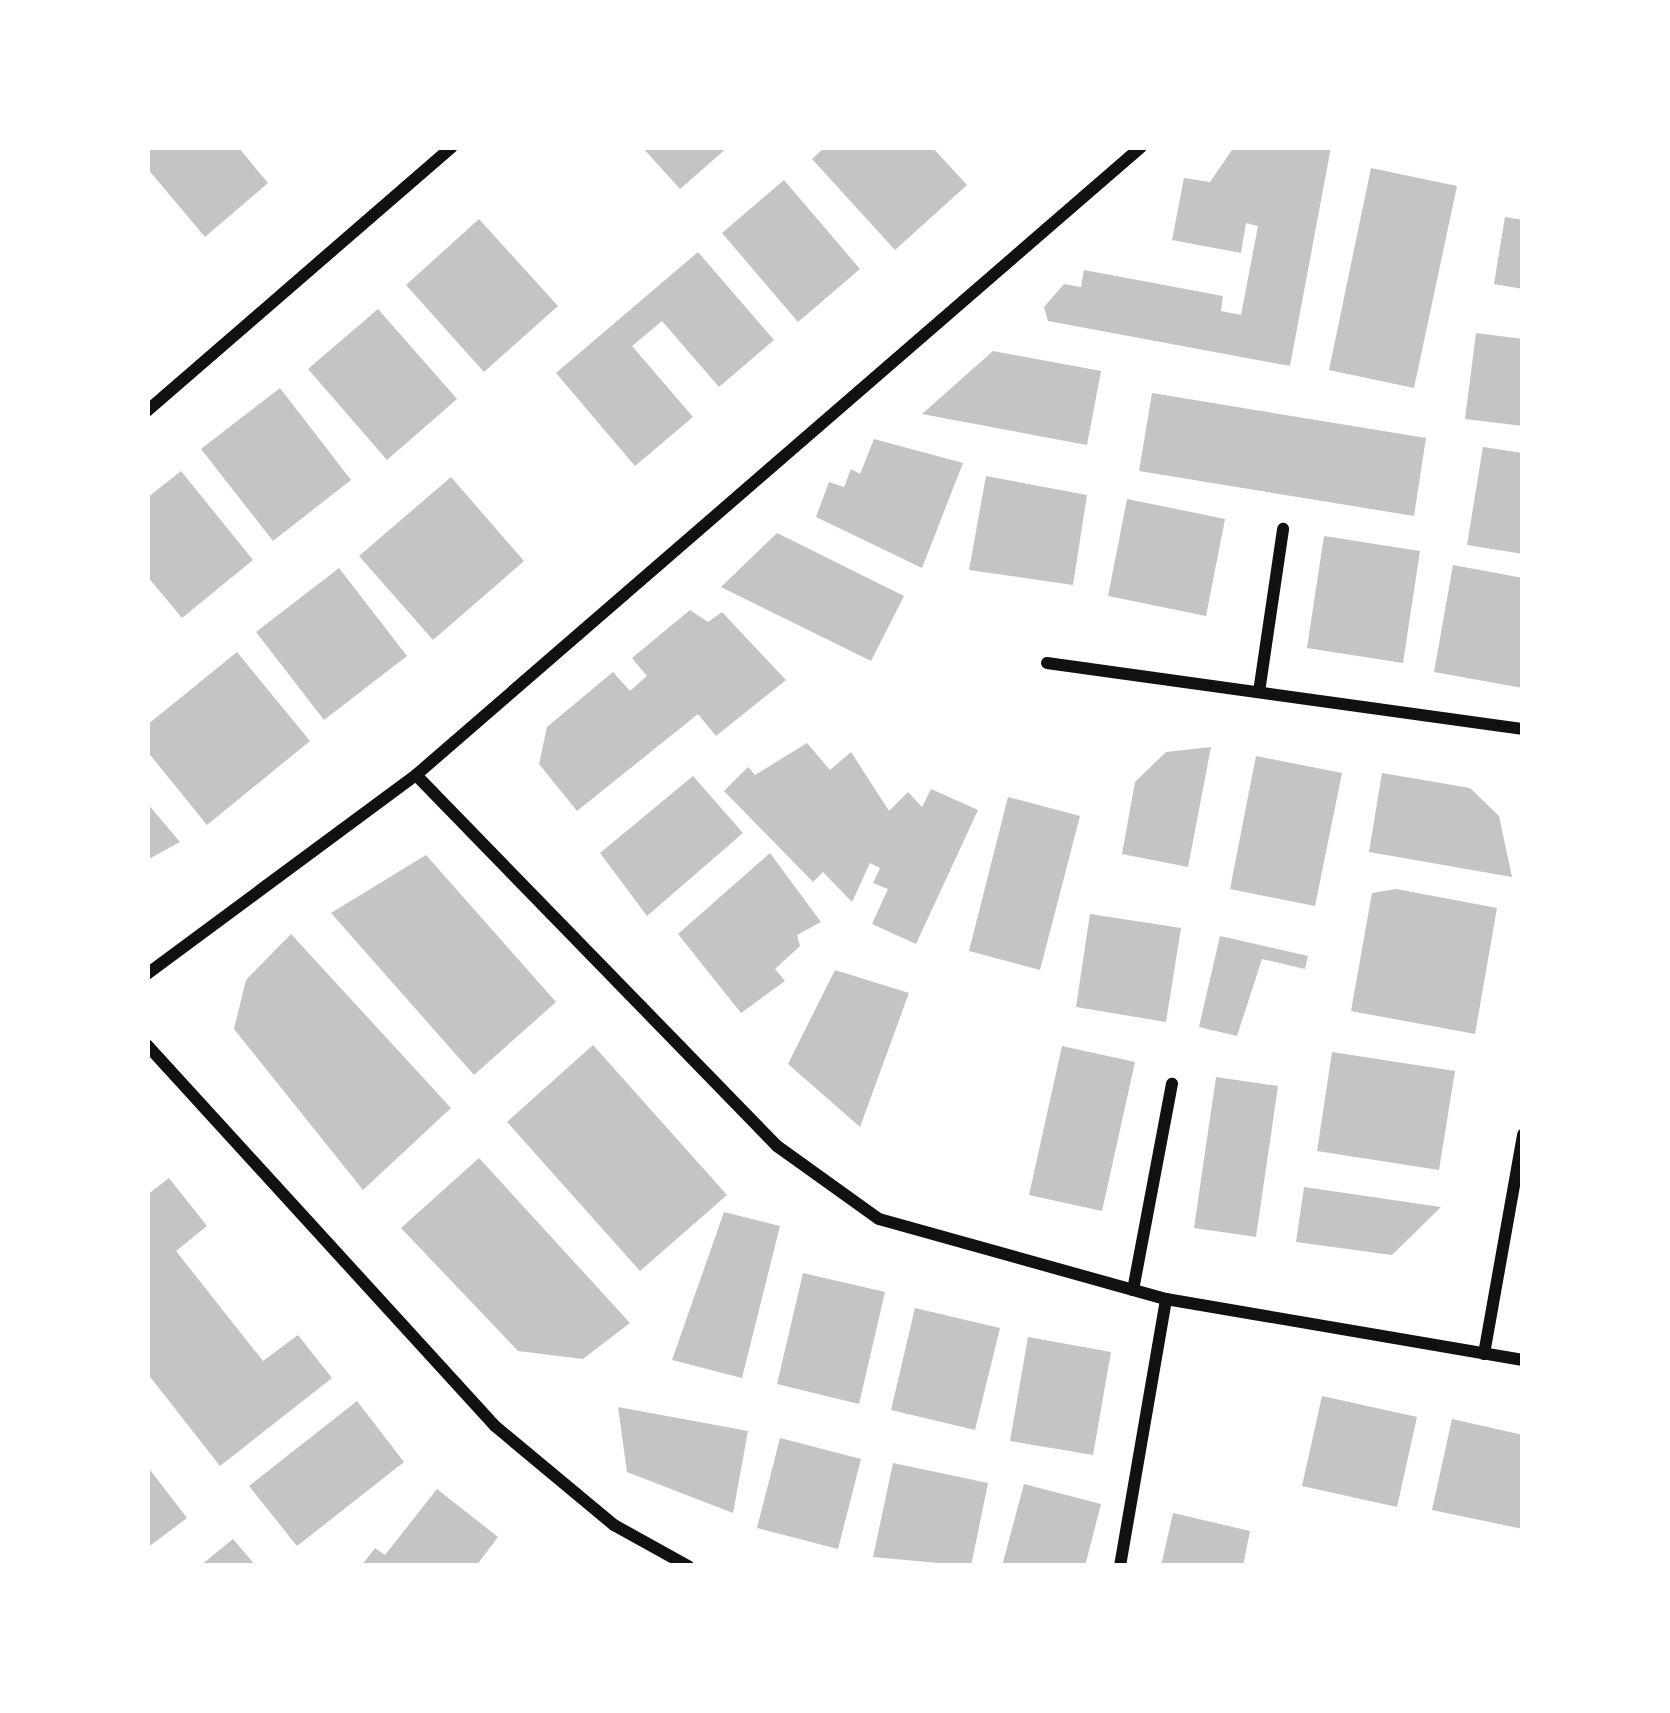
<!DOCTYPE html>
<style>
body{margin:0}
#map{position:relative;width:1670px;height:1713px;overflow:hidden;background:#fff;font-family:Lato,sans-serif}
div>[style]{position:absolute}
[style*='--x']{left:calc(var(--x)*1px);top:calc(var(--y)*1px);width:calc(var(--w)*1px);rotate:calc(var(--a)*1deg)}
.building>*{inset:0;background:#c4c4c4}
.minor>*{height:12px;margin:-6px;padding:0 6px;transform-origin:6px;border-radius:6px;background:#111}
span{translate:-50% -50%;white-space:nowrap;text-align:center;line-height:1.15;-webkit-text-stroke:12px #fff;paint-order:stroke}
.frame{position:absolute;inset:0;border:150px solid #fff;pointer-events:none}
</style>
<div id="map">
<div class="building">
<div style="clip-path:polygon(147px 147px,238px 147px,268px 183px,205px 237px,147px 168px)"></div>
<div style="clip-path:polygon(642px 147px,728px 147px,680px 189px)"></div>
<div style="clip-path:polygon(825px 147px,932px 147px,967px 185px,895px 250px,812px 159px)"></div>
<div style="clip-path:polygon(1234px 147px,1331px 147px,1290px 366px,1048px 321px,1044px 307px,1064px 284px,1081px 287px,1084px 270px,1223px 296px,1221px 311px,1241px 315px,1258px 226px,1246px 223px,1241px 253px,1172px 240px,1184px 178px,1210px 182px)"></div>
<div style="clip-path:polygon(1371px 168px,1457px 186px,1414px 388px,1329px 370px)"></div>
<div style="clip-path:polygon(784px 180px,860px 269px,798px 322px,722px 233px)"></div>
<div style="clip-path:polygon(1505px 217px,1523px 220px,1523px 289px,1494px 284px)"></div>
<div style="clip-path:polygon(479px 219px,558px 306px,484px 372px,406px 285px)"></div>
<div style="clip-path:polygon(698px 252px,774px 340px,719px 387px,662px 321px,632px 346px,693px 417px,635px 466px,556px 373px)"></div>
<div style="clip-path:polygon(378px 309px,457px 399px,387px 460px,308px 369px)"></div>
<div style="clip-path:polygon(1476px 333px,1523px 339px,1523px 426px,1465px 419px)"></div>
<div style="clip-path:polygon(993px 351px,1101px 371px,1087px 445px,922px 414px)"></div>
<div style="clip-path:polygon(280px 388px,351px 480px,273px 541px,201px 449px)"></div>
<div style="clip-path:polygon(1152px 393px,1426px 438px,1414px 516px,1139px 471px)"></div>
<div style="clip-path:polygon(874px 439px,963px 463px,922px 568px,816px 517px,829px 482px,844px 487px,851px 469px,860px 474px)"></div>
<div style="clip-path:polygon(1483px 447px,1523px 453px,1523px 554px,1467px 545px)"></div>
<div style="clip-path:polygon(181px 471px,253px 560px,182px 618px,147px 576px,147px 498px)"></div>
<div style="clip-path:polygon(986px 476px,1087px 495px,1073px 585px,969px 570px)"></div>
<div style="clip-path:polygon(451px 477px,524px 561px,433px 640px,359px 556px)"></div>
<div style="clip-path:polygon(1127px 499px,1225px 519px,1206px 616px,1108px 596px)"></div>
<div style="clip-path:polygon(777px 533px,904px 596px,871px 661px,721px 587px)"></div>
<div style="clip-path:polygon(1324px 536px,1420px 551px,1403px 663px,1307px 648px)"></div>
<div style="clip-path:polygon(1453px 565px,1523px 578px,1523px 688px,1434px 672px)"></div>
<div style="clip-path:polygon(339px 568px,407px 656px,324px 720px,256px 632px)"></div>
<div style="clip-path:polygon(690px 610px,708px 622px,722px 612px,786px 680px,716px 736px,698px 714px,577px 811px,539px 764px,547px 727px,613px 672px,630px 691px,647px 676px,632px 658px)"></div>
<div style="clip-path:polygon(237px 652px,310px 741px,207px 825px,147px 751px,147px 725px)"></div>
<div style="clip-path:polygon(807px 743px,830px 770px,851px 752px,889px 811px,908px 792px,922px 807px,931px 789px,978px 810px,916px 944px,872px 924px,888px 889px,873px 883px,880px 868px,870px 863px,852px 902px,823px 872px,813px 882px,724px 791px,748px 767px,755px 775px)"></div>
<div style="clip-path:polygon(1211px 747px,1188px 867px,1122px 854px,1135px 782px,1166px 752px)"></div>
<div style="clip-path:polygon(1256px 756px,1342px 773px,1315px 906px,1230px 889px)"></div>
<div style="clip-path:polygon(1382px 773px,1470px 788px,1499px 816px,1512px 877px,1369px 852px)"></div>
<div style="clip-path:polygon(693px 776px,743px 833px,647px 916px,600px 853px)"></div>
<div style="clip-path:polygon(1008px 797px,1080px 816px,1040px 970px,969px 951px)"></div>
<div style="clip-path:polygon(147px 803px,180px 842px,147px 860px)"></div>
<div style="clip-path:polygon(770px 853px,821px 922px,797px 935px,800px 946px,775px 969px,785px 981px,741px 1013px,678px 934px)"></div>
<div style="clip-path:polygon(426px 855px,556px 1002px,474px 1075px,331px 913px)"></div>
<div style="clip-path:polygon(1396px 889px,1497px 908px,1475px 1034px,1351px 1011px,1372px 893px)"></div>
<div style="clip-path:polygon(1090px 914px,1181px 928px,1166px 1022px,1076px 1007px)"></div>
<div style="clip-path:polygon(291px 934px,451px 1108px,363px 1190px,234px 1029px,246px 980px)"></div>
<div style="clip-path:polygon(1220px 936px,1308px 956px,1305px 969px,1262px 959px,1237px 1036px,1199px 1027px)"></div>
<div style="clip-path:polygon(835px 970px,909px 993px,860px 1127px,788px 1064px)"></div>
<div style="clip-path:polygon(593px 1045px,727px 1195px,640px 1271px,507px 1122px)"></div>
<div style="clip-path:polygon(1062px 1046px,1135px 1062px,1102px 1211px,1029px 1195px)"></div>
<div style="clip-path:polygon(1332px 1052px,1455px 1071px,1439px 1170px,1317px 1151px)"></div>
<div style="clip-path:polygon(1216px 1077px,1278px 1086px,1256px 1237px,1194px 1228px)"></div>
<div style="clip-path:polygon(479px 1158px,630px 1323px,583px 1359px,518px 1351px,401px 1228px)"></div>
<div style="clip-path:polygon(169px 1178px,207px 1226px,176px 1251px,263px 1361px,298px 1335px,332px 1378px,220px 1466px,147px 1373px,147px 1195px)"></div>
<div style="clip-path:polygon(1304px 1187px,1441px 1207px,1392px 1255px,1296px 1242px)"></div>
<div style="clip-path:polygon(724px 1212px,780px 1226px,742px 1378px,672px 1360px)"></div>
<div style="clip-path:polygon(803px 1273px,885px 1292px,859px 1404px,777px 1384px)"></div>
<div style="clip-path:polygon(915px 1308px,1000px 1328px,975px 1430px,891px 1410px)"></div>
<div style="clip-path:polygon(1028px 1337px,1111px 1352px,1093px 1455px,1010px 1441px)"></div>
<div style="clip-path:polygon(1322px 1396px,1417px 1417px,1397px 1507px,1302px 1486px)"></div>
<div style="clip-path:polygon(357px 1401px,404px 1462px,297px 1546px,249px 1486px)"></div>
<div style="clip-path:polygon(618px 1407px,748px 1431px,733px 1513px,627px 1472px)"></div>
<div style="clip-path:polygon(1452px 1419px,1523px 1435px,1523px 1529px,1432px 1510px)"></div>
<div style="clip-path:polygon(780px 1438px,861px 1459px,838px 1549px,757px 1528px)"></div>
<div style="clip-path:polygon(893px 1463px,988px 1483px,971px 1566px,873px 1557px)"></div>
<div style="clip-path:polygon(147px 1466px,187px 1518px,147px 1548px)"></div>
<div style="clip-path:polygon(1024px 1484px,1101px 1504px,1085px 1566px,1002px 1566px)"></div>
<div style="clip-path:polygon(437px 1489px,498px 1537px,476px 1566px,361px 1566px,375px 1548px,385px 1555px)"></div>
<div style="clip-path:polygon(1173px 1513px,1250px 1531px,1243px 1566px,1161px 1566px)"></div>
<div style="clip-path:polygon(233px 1539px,256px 1566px,200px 1566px)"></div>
</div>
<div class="minor">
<div style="--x:147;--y:411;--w:403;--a:-40.9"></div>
<div style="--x:1047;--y:663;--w:481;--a:7.9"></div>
<div style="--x:1259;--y:692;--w:165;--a:-81.6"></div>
<div style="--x:416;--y:775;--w:518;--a:45.78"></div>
<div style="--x:777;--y:1146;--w:125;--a:35.6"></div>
<div style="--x:879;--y:1219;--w:298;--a:15.6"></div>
<div style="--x:1166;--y:1299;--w:362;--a:9.7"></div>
<div style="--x:147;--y:974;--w:335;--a:-36.5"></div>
<div style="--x:416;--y:775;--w:959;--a:-40.9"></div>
<div style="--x:147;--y:1045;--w:516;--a:47.59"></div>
<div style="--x:495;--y:1426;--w:155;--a:39.8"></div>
<div style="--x:614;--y:1525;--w:85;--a:29"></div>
<div style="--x:1133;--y:1290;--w:210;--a:-79.3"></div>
<div style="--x:1484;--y:1354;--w:223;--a:-79.9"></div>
<div style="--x:1120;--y:1566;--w:271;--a:-80.2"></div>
</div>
<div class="frame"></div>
</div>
